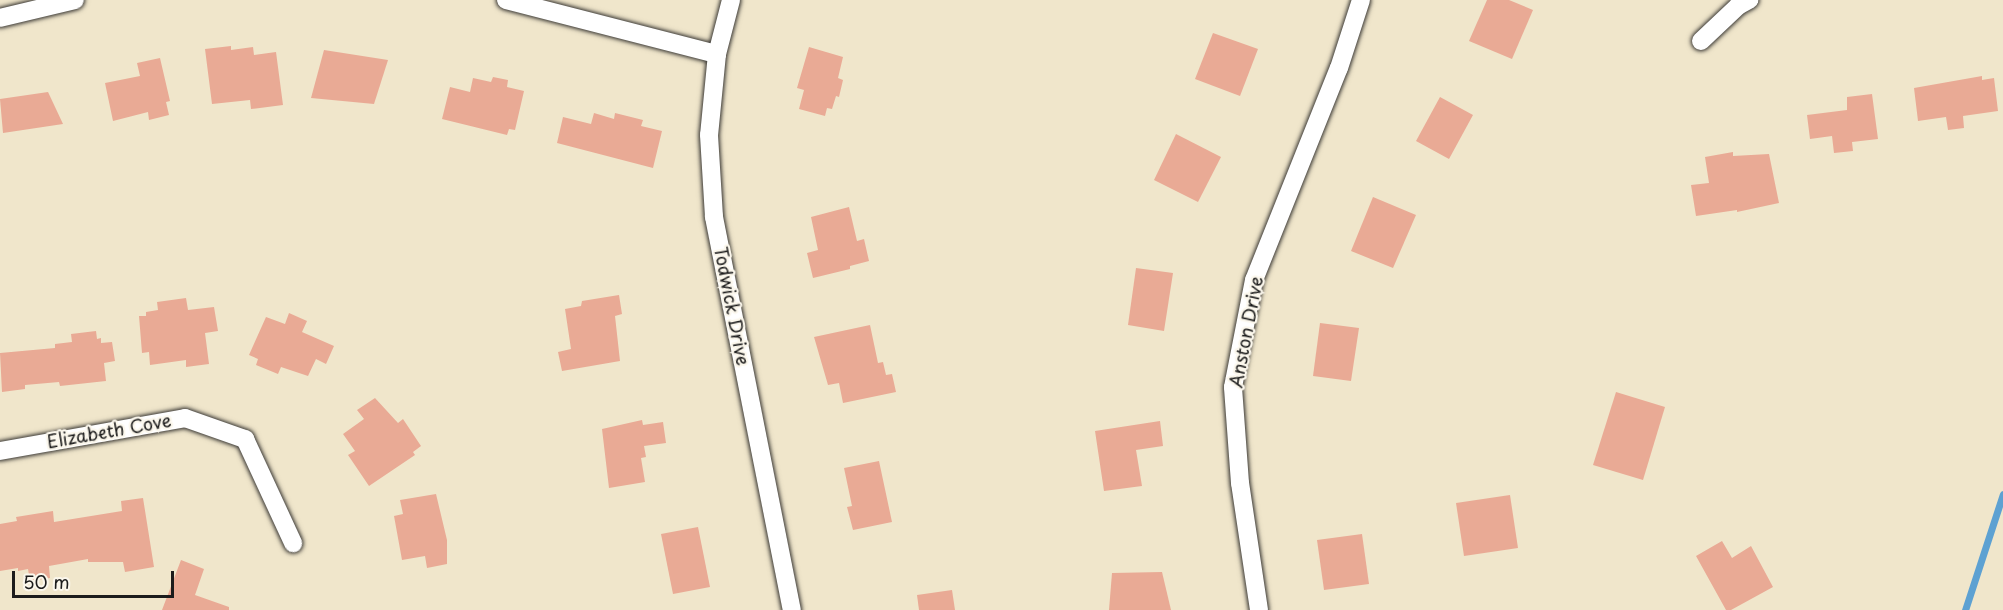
<!DOCTYPE html>
<style>
body{margin:0}
#map{position:relative;width:2003px;height:610px;overflow:hidden;background:#f0e6cb;font-family:"Playpen Sans",sans-serif}
div>[style]{position:absolute}
[style*='--x']{left:calc(var(--x)*1px);top:calc(var(--y)*1px);width:calc(var(--w)*1px);rotate:calc(var(--a)*1deg)}
.stream>*{height:7px;margin:-3.5px;padding:0 3.5px;transform-origin:3.5px;border-radius:3.5px;background:#5da1d2}
.building>*{inset:0;background:#e9aa95}
.roads{filter:drop-shadow(0 0 2px #3c3a36) drop-shadow(0 0 2px #3c3a36)}
.street>*{height:18px;margin:-9px;padding:0 9px;transform-origin:9px;border-radius:9px;background:#fff}
span{translate:-50% -50%;white-space:nowrap;text-align:center;line-height:1.15;-webkit-text-stroke:4.5px #fbf7ec;paint-order:stroke}
.street-label{font-size:18px;color:#1c1c1c}
.scale{position:absolute;left:12px;top:571px;width:162px;height:27px;box-sizing:border-box;border:3px solid #1c1c1c;border-top:0;padding-left:8px;font-size:18px;line-height:21px;white-space:nowrap;color:#1c1c1c;-webkit-text-stroke:4px #fbf7ec;paint-order:stroke}
</style>
<div id="map">
<div class="stream">
<div style="--x:1965;--y:610;--w:122;--a:-71.9"></div>
</div>
<div class="building">
<div style="clip-path:polygon(1487px 0,1509px 0,1533px 10px,1512px 59px,1469px 41px)"></div>
<div style="clip-path:polygon(1213px 33px,1258px 49px,1240px 96px,1195px 79px)"></div>
<div style="clip-path:polygon(231px 46px,231px 50px,253px 47px,254px 55px,276px 52px,283px 105px,251px 109px,250px 100px,212px 104px,205px 49px)"></div>
<div style="clip-path:polygon(809px 47px,843px 57px,838px 78px,843px 80px,839px 97px,836px 96px,832px 109px,827px 108px,825px 116px,799px 109px,804px 90px,797px 88px)"></div>
<div style="clip-path:polygon(324px 50px,388px 60px,374px 104px,311px 98px)"></div>
<div style="clip-path:polygon(160px 58px,170px 101px,166px 102px,169px 115px,149px 120px,148px 112px,113px 121px,105px 83px,140px 76px,137px 63px)"></div>
<div style="clip-path:polygon(1982px 76px,1982px 80px,1994px 78px,1998px 111px,1963px 116px,1964px 128px,1948px 130px,1946px 117px,1918px 121px,1914px 88px)"></div>
<div style="clip-path:polygon(493px 77px,508px 80px,507px 87px,524px 91px,515px 130px,509px 129px,507px 135px,442px 119px,450px 87px,470px 92px,473px 78px,491px 82px)"></div>
<div style="clip-path:polygon(48px 92px,63px 124px,3px 133px,0 99px)"></div>
<div style="clip-path:polygon(1872px 94px,1878px 139px,1852px 142px,1853px 151px,1834px 153px,1832px 136px,1810px 139px,1807px 115px,1847px 110px,1847px 97px)"></div>
<div style="clip-path:polygon(1440px 97px,1473px 115px,1449px 159px,1416px 141px)"></div>
<div style="clip-path:polygon(594px 113px,614px 119px,615px 113px,643px 120px,641px 126px,662px 131px,653px 168px,557px 143px,563px 117px,591px 124px)"></div>
<div style="clip-path:polygon(1176px 134px,1221px 157px,1198px 202px,1154px 180px)"></div>
<div style="clip-path:polygon(1733px 152px,1733px 156px,1769px 154px,1779px 203px,1737px 212px,1737px 210px,1696px 216px,1691px 185px,1709px 183px,1705px 157px)"></div>
<div style="clip-path:polygon(1373px 197px,1416px 215px,1393px 268px,1351px 251px)"></div>
<div style="clip-path:polygon(849px 207px,857px 241px,864px 239px,869px 261px,850px 266px,850px 269px,813px 278px,807px 253px,818px 250px,811px 217px)"></div>
<div style="clip-path:polygon(1136px 268px,1173px 273px,1164px 331px,1128px 325px)"></div>
<div style="clip-path:polygon(619px 295px,622px 314px,615px 316px,620px 361px,562px 371px,558px 352px,571px 349px,565px 309px,581px 306px,582px 301px)"></div>
<div style="clip-path:polygon(186px 298px,188px 310px,214px 307px,218px 331px,205px 333px,209px 364px,186px 367px,186px 360px,150px 365px,149px 352px,142px 353px,139px 316px,146px 316px,146px 312px,158px 310px,157px 302px)"></div>
<div style="clip-path:polygon(289px 313px,307px 321px,302px 332px,334px 346px,326px 364px,316px 359px,308px 376px,281px 367px,278px 374px,256px 365px,258px 359px,249px 355px,266px 317px,285px 324px)"></div>
<div style="clip-path:polygon(1320px 323px,1359px 328px,1351px 381px,1313px 376px)"></div>
<div style="clip-path:polygon(870px 325px,878px 363px,883px 362px,886px 375px,892px 374px,896px 392px,843px 403px,839px 383px,828px 385px,814px 337px)"></div>
<div style="clip-path:polygon(96px 331px,97px 339px,101px 338px,101px 343px,112px 342px,115px 361px,104px 363px,106px 381px,60px 386px,59px 382px,25px 385px,25px 389px,2px 392px,0 353px,55px 348px,55px 344px,72px 342px,71px 334px)"></div>
<div style="clip-path:polygon(1616px 392px,1665px 407px,1643px 480px,1593px 465px)"></div>
<div style="clip-path:polygon(375px 398px,398px 423px,403px 419px,421px 446px,413px 452px,415px 455px,369px 486px,348px 455px,355px 451px,343px 434px,364px 419px,357px 410px)"></div>
<div style="clip-path:polygon(642px 420px,643px 425px,663px 422px,666px 443px,644px 446px,646px 457px,641px 458px,645px 482px,609px 488px,602px 429px)"></div>
<div style="clip-path:polygon(1160px 421px,1163px 446px,1136px 450px,1142px 486px,1104px 491px,1095px 431px)"></div>
<div style="clip-path:polygon(879px 461px,892px 522px,853px 530px,847px 507px,852px 506px,844px 468px)"></div>
<div style="clip-path:polygon(436px 494px,447px 540px,447px 564px,427px 568px,425px 556px,402px 560px,394px 516px,403px 514px,400px 500px)"></div>
<div style="clip-path:polygon(1510px 495px,1518px 548px,1464px 556px,1456px 503px)"></div>
<div style="clip-path:polygon(143px 498px,154px 567px,125px 572px,123px 562px,88px 562px,88px 559px,49px 566px,50px 578px,30px 581px,28px 569px,18px 571px,18px 568px,0 571px,0 524px,17px 521px,16px 517px,53px 511px,54px 522px,122px 511px,121px 501px)"></div>
<div style="clip-path:polygon(698px 527px,710px 587px,673px 594px,661px 534px)"></div>
<div style="clip-path:polygon(1362px 534px,1369px 584px,1324px 590px,1317px 540px)"></div>
<div style="clip-path:polygon(1722px 541px,1732px 558px,1751px 546px,1773px 587px,1731px 610px,1726px 610px,1696px 556px)"></div>
<div style="clip-path:polygon(181px 560px,204px 569px,195px 595px,229px 607px,229px 610px,162px 610px)"></div>
<div style="clip-path:polygon(1162px 572px,1171px 610px,1109px 610px,1112px 573px)"></div>
<div style="clip-path:polygon(952px 590px,955px 610px,919px 610px,917px 595px)"></div>
</div>
<div class="roads">
<div class="street">
<div style="--x:506;--y:0;--w:218;--a:14.4"></div>
<div style="--x:731;--y:0;--w:56;--a:104.5"></div>
<div style="--x:717;--y:54;--w:81;--a:95.6"></div>
<div style="--x:709;--y:135;--w:82;--a:86.5"></div>
<div style="--x:714;--y:217;--w:401;--a:78.8"></div>
<div style="--x:0;--y:18;--w:77;--a:-13.5"></div>
<div style="--x:1701;--y:41;--w:51;--a:-43.4"></div>
<div style="--x:1738;--y:6;--w:13;--a:-29"></div>
<div style="--x:0;--y:451;--w:188;--a:-10.1"></div>
<div style="--x:185;--y:418;--w:64;--a:19.3"></div>
<div style="--x:245;--y:439;--w:115;--a:65.2"></div>
<div style="--x:1259;--y:610;--w:128;--a:-98.5"></div>
<div style="--x:1240;--y:483;--w:96;--a:-94.2"></div>
<div style="--x:1233;--y:387;--w:109;--a:-78.9"></div>
<div style="--x:1254;--y:280;--w:228;--a:-68.2"></div>
<div style="--x:1339;--y:68;--w:71;--a:-72.1"></div>
</div>
</div>
<div class="street-label">
<span style="left:732px;top:306px;rotate:79deg">Todwick Drive</span>
<span style="left:1246px;top:332px;rotate:-79deg">Anston Drive</span>
<span style="left:109px;top:431px;rotate:-10deg">Elizabeth Cove</span>
</div>
<div class="scale">50 m</div>
</div>
